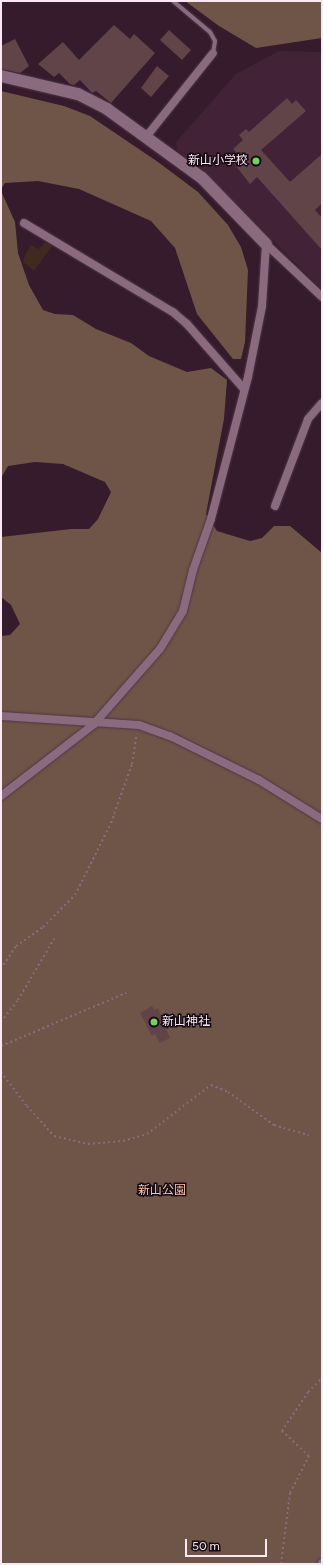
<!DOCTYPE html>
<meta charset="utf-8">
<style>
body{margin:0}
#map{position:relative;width:323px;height:1565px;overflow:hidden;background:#351b2c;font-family:Figtree,"Noto Sans JP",sans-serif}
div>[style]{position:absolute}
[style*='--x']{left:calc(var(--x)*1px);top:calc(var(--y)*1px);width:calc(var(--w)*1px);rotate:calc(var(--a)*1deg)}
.built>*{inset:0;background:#422237}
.green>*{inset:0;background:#40291e}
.forest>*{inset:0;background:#6f5448}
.building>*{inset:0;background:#614447}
.path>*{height:2px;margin-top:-1px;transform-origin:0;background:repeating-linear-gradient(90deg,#856e7c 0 2px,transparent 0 5px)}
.roads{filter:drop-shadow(0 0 1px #4c3745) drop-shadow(0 0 1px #4c3745)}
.lane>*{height:4px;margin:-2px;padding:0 2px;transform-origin:2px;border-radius:2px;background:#8a6a7e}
.street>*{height:8px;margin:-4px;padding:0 4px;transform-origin:4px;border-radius:4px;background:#8a6a7e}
.secondary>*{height:12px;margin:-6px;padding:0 6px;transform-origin:6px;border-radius:6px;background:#8a6a7e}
.dots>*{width:11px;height:11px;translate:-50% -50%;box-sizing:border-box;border:2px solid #150a11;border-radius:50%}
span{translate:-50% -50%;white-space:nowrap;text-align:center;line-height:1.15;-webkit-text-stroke:3px #150a11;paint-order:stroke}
.poi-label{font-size:12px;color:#fbe8f3}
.right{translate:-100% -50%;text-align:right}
.left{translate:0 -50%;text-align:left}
.park-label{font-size:12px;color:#fcc6ae}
.frame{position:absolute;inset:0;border:2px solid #fbe8f3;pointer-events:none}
.scale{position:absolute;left:185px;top:1539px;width:82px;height:18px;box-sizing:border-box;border:2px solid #fbe8f3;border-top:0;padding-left:5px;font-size:12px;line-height:14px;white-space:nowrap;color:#fbe8f3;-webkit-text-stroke:3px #150a11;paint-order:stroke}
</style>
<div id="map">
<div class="built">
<div style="clip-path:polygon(279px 51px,322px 52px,322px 290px,204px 171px,177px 150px,176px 142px,236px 74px)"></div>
</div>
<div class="green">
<div style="clip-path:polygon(46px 242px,52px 246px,34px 271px,23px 262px,24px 257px,31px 245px,38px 249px)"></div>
</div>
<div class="forest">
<div style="clip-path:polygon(185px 1px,322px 1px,322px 38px,256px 48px,219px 26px)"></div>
<div style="clip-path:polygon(1px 91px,64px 106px,90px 116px,158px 162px,198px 192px,228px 225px,241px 247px,248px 270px,245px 342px,241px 359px,233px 359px,197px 314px,175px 248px,151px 221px,79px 189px,38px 181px,5px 183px,1px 189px)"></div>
<div style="clip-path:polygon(1px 191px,15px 222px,18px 253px,29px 285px,43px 310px,55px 314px,73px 315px,96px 329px,131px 343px,149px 356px,187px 372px,211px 368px,227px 380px,224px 419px,206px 514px,217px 531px,250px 541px,262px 538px,274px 526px,290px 526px,322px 553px,322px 1564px,1px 1564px,1px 636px,10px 635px,20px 624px,11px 605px,1px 597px,1px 537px,71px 529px,89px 529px,98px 519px,111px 492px,105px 482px,63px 464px,35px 462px,8px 466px,1px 478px)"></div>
</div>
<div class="building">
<div style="clip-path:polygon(114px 25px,130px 39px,134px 34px,155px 53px,111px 103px,96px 91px,92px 93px,80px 80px,74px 85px,70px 84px,59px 73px,54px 77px,38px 64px,63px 42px,79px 60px)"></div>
<div style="clip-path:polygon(169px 30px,191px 50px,182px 60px,160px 40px)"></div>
<div style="clip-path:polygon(15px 39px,29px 66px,20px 73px,1px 69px,1px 46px)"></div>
<div style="clip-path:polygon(157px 66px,169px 76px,151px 97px,141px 88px)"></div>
<div style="clip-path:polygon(287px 98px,292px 104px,296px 100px,306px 111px,261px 150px,290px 182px,322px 154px,322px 203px,315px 210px,322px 218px,322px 250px,257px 177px,250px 184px,232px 161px,237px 153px,233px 149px,243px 140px,239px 135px,246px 129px,249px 132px)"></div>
<div style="clip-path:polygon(152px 1006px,154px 1010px,158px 1008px,170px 1038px,160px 1043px,155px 1034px,152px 1036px,140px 1013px)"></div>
</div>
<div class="path">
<div style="--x:1;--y:969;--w:27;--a:-57"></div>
<div style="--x:16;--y:946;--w:33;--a:-35"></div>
<div style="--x:43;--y:927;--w:45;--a:-45"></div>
<div style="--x:75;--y:895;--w:80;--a:-63.4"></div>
<div style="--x:111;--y:823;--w:63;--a:-70.4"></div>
<div style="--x:132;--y:764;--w:30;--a:-81"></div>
<div style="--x:1;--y:1022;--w:28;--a:-52"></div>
<div style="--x:18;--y:1000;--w:71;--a:-59.5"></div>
<div style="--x:1;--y:1046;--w:136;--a:-23"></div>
<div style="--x:1;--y:1072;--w:43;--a:52.6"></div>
<div style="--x:27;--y:1106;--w:40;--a:48"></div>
<div style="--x:54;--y:1136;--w:35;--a:13"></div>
<div style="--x:88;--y:1144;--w:35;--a:-5"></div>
<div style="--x:123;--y:1141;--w:25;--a:-16"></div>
<div style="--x:147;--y:1134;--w:81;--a:-37.4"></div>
<div style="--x:211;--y:1085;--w:18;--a:22"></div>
<div style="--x:228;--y:1092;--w:57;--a:35.7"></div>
<div style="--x:274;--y:1125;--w:36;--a:16"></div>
<div style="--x:281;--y:1564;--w:72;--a:-82.8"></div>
<div style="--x:290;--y:1493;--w:42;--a:-62.8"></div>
<div style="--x:309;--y:1456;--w:37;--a:-137"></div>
<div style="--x:282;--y:1431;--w:47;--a:-56.3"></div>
<div style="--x:308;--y:1392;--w:20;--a:-45"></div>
</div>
<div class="roads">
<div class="lane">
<div style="--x:173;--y:1;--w:48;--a:40"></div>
<div style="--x:210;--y:32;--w:10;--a:61"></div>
<div style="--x:215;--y:41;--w:12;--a:99"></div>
</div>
<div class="street">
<div style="--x:146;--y:137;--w:107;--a:-51.4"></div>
<div style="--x:24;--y:223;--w:174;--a:30.9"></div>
<div style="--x:173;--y:312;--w:18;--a:41"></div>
<div style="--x:187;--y:324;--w:86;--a:48.8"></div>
<div style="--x:266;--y:244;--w:77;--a:43.4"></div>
<div style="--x:275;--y:506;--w:93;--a:-69.2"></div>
<div style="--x:308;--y:419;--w:21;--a:-49"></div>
<div style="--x:1;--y:716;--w:138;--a:3.7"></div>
<div style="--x:139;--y:725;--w:33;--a:20"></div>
<div style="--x:170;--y:736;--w:99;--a:26.3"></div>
<div style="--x:259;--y:780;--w:74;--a:31.8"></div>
<div style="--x:1;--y:796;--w:118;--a:-37.7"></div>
<div style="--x:94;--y:724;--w:100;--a:-48.7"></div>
<div style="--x:160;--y:649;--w:44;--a:-58.8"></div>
<div style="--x:183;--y:611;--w:42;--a:-76.3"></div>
<div style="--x:193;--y:570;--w:54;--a:-70.6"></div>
<div style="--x:211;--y:519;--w:147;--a:-75.4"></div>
<div style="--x:248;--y:377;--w:72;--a:-78.8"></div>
<div style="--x:262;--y:306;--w:62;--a:-86.3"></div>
<div style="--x:322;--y:1564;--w:1;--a:-90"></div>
</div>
<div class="secondary">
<div style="--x:1;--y:76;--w:79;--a:13.2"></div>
<div style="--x:78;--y:94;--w:33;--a:27"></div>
<div style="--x:107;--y:109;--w:117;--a:36"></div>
<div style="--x:202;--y:178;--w:92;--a:45.9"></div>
</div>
</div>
<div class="dots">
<div style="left:256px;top:161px;background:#70d35f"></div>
<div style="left:154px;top:1022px;background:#70d35f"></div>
</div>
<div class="poi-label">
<span class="right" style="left:248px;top:161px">新山小学校</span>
<span class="left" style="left:162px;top:1022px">新山神社</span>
</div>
<div class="park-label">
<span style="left:162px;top:1191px">新山公園</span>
</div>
<div class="frame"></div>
<div class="scale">50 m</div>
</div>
